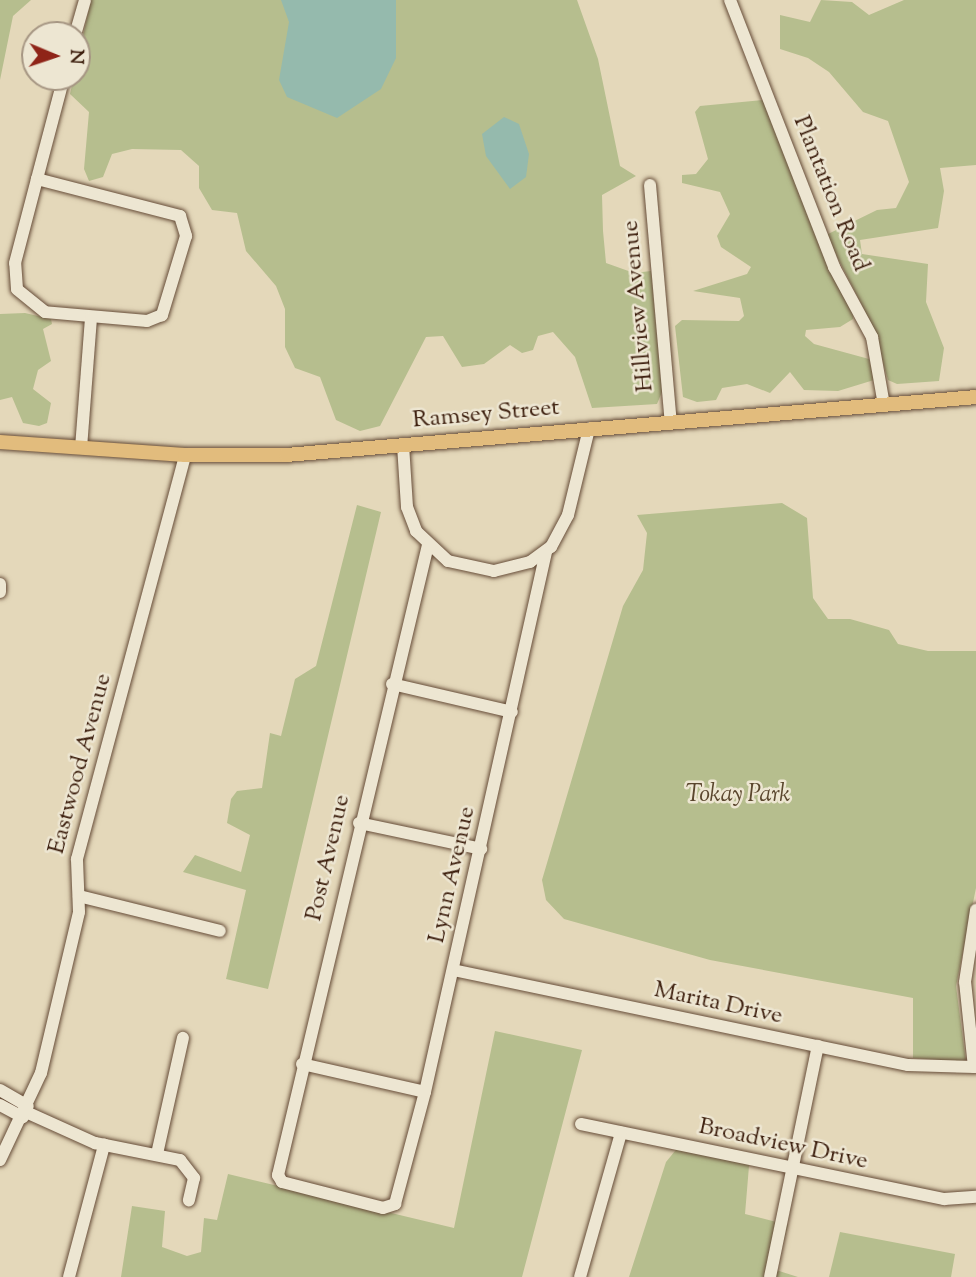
<!DOCTYPE html>
<style>
body{margin:0}
#map{position:relative;width:976px;height:1277px;overflow:hidden;background:#e4d8ba;font-family:"Sorts Mill Goudy",serif}
div>[style]{position:absolute}
[style*='--x']{left:calc(var(--x)*1px);top:calc(var(--y)*1px);width:calc(var(--w)*1px);rotate:calc(var(--a)*1deg)}
.green>*{inset:0;background:#b6be8e}
.water>*{inset:0;background:#95baad}
.roads{filter:drop-shadow(0 0 2px #664c38) drop-shadow(0 0 2px #664c38)}
.minor>*{height:12px;margin:-6px;padding:0 6px;transform-origin:6px;border-radius:6px;background:#ede6d2}
.major>*{height:14px;margin:-7px;padding:0 7px;transform-origin:7px;border-radius:7px;background:#e2bc7d}
span{translate:-50% -50%;white-space:nowrap;text-align:center;line-height:1.15;-webkit-text-stroke:5px #ede6d2;paint-order:stroke}
.street-label{font-size:24px;color:#3c1e0d}
.park-label{font-size:24px;color:#5a462d;font-style:italic}
.north{position:absolute;left:21px;top:21px;width:70px;height:70px;box-sizing:border-box;background:#ede6d2;border:2px solid #a69683;border-radius:50%;rotate:92deg;font-size:19px;font-weight:700;line-height:28px;text-align:center;color:#3c1e0d}
.north::after{content:'';display:block;margin:auto;width:24px;height:32px;background:#8f2418;clip-path:polygon(50% 0,100% 100%,50% 72%,0 100%)}
</style>
<div id="map">
<div class="green">
<div style="clip-path:polygon(0 0,31px 0,13px 16px,0 80px)"></div>
<div style="clip-path:polygon(91px 0,577px 0,598px 59px,620px 166px,636px 176px,602px 195px,603px 231px,606px 263px,634px 273px,651px 271px,662px 392px,657px 404px,592px 408px,575px 357px,553px 332px,538px 336px,533px 350px,522px 353px,510px 345px,484px 364px,462px 367px,443px 336px,426px 337px,380px 426px,360px 431px,336px 420px,320px 377px,295px 368px,285px 347px,285px 309px,276px 286px,246px 251px,237px 213px,212px 210px,199px 188px,199px 166px,181px 150px,132px 149px,112px 154px,103px 177px,89px 181px,84px 169px,89px 112px,70px 94px)"></div>
<div style="clip-path:polygon(821px 0,852px 2px,869px 15px,904px 0,976px 0,976px 165px,940px 168px,944px 191px,938px 228px,860px 240px,862px 254px,928px 264px,926px 302px,944px 348px,939px 381px,897px 384px,888px 380px,872px 325px,826px 235px,877px 210px,896px 208px,909px 182px,888px 121px,863px 112px,829px 72px,808px 58px,780px 49px,780px 15px,810px 22px)"></div>
<div style="clip-path:polygon(763px 100px,854px 308px,853px 319px,840px 327px,806px 330px,805px 336px,814px 344px,869px 359px,874px 380px,838px 391px,804px 390px,790px 372px,770px 393px,747px 384px,722px 388px,716px 400px,697px 402px,683px 397px,675px 326px,682px 320px,739px 321px,744px 316px,740px 298px,693px 291px,747px 274px,751px 267px,721px 247px,717px 236px,730px 214px,720px 192px,682px 183px,682px 175px,696px 174px,708px 159px,695px 112px,700px 106px)"></div>
<div style="clip-path:polygon(25px 313px,51px 319px,52px 324px,43px 329px,51px 361px,38px 370px,33px 389px,51px 403px,47px 423px,39px 426px,23px 423px,12px 397px,0 400px,0 314px)"></div>
<div style="clip-path:polygon(782px 503px,807px 518px,813px 598px,828px 619px,850px 619px,889px 630px,898px 644px,928px 651px,976px 651px,976px 888px,956px 986px,966px 1062px,913px 1058px,913px 998px,710px 960px,564px 919px,546px 900px,542px 880px,623px 606px,643px 570px,647px 533px,637px 515px)"></div>
<div style="clip-path:polygon(357px 505px,381px 512px,268px 989px,226px 979px,246px 890px,183px 872px,195px 855px,241px 872px,250px 835px,227px 823px,231px 799px,237px 791px,262px 788px,270px 733px,281px 736px,295px 679px,316px 666px)"></div>
<div style="clip-path:polygon(495px 1031px,582px 1050px,522px 1277px,121px 1277px,132px 1206px,165px 1211px,162px 1247px,187px 1256px,201px 1252px,204px 1218px,217px 1220px,228px 1174px,454px 1228px)"></div>
<div style="clip-path:polygon(684px 1140px,750px 1154px,745px 1214px,788px 1225px,776px 1270px,798px 1277px,629px 1277px,666px 1162px)"></div>
<div style="clip-path:polygon(840px 1232px,955px 1254px,951px 1277px,829px 1277px)"></div>
</div>
<div class="water">
<div style="clip-path:polygon(281px 0,396px 0,396px 58px,381px 89px,337px 118px,287px 97px,279px 80px,289px 22px)"></div>
<div style="clip-path:polygon(504px 117px,519px 124px,529px 154px,526px 177px,510px 189px,486px 156px,482px 134px)"></div>
</div>
<div class="roads">
<div class="minor">
<div style="--x:730;--y:0;--w:287;--a:68.7"></div>
<div style="--x:834;--y:267;--w:80;--a:61.5"></div>
<div style="--x:872;--y:337;--w:69;--a:80"></div>
<div style="--x:75;--y:35;--w:36;--a:-74"></div>
<div style="--x:37;--y:179;--w:148;--a:14.5"></div>
<div style="--x:180;--y:216;--w:21;--a:73"></div>
<div style="--x:186;--y:236;--w:83;--a:106.9"></div>
<div style="--x:162;--y:315;--w:16;--a:158"></div>
<div style="--x:147;--y:321;--w:102;--a:-175"></div>
<div style="--x:45;--y:312;--w:36;--a:-141"></div>
<div style="--x:17;--y:289;--w:26;--a:-94"></div>
<div style="--x:15;--y:263;--w:87;--a:-75.3"></div>
<div style="--x:37;--y:179;--w:106;--a:-75.2"></div>
<div style="--x:650;--y:185;--w:239;--a:85"></div>
<div style="--x:403;--y:445;--w:62;--a:86.3"></div>
<div style="--x:407;--y:507;--w:26;--a:69"></div>
<div style="--x:416;--y:531;--w:44;--a:43.2"></div>
<div style="--x:448;--y:561;--w:47;--a:12.3"></div>
<div style="--x:494;--y:571;--w:37;--a:-14"></div>
<div style="--x:530;--y:562;--w:26;--a:-36"></div>
<div style="--x:551;--y:547;--w:36;--a:-62"></div>
<div style="--x:568;--y:515;--w:89;--a:-76.3"></div>
<div style="--x:81;--y:448;--w:131;--a:-85.6"></div>
<div style="--x:428;--y:545;--w:648;--a:103.39"></div>
<div style="--x:278;--y:1175;--w:8;--a:60"></div>
<div style="--x:282;--y:1182;--w:104;--a:14.4"></div>
<div style="--x:383;--y:1208;--w:13;--a:-18"></div>
<div style="--x:395;--y:1204;--w:116;--a:-75"></div>
<div style="--x:425;--y:1092;--w:553;--a:-77.37"></div>
<div style="--x:0;--y:584;--w:8;--a:90"></div>
<div style="--x:392;--y:684;--w:123;--a:13.1"></div>
<div style="--x:359;--y:823;--w:125;--a:12"></div>
<div style="--x:79;--y:896;--w:145;--a:13.9"></div>
<div style="--x:453;--y:970;--w:465;--a:11.8"></div>
<div style="--x:908;--y:1065;--w:68;--a:1.7"></div>
<div style="--x:302;--y:1064;--w:126;--a:12.8"></div>
<div style="--x:974;--y:1067;--w:85;--a:-96"></div>
<div style="--x:965;--y:982;--w:73;--a:-81.3"></div>
<div style="--x:0;--y:1090;--w:32;--a:30"></div>
<div style="--x:0;--y:1105;--w:26;--a:28"></div>
<div style="--x:26;--y:1112;--w:76;--a:24.2"></div>
<div style="--x:95;--y:1143;--w:87;--a:11.3"></div>
<div style="--x:180;--y:1160;--w:23;--a:52"></div>
<div style="--x:194;--y:1178;--w:23;--a:103"></div>
<div style="--x:581;--y:1124;--w:371;--a:11.7"></div>
<div style="--x:944;--y:1199;--w:32;--a:-4"></div>
<div style="--x:157;--y:1154;--w:119;--a:-77.4"></div>
<div style="--x:0;--y:1160;--w:96;--a:-64.8"></div>
<div style="--x:41;--y:1073;--w:165;--a:-76.7"></div>
<div style="--x:79;--y:912;--w:53;--a:-92.2"></div>
<div style="--x:77;--y:859;--w:418;--a:-75"></div>
<div style="--x:69;--y:1277;--w:137;--a:-75.1"></div>
<div style="--x:580;--y:1277;--w:150;--a:-74.1"></div>
<div style="--x:770;--y:1277;--w:236;--a:-78.3"></div>
</div>
<div class="major">
<div style="--x:0;--y:442;--w:185;--a:4"></div>
<div style="--x:185;--y:455;--w:101;--a:0"></div>
<div style="--x:286;--y:455;--w:692;--a:-4.8"></div>
</div>
</div>
<div class="street-label">
<span style="left:830px;top:194px;rotate:68deg">Plantation Road</span>
<span style="left:639px;top:306px;rotate:-95deg">Hillview Avenue</span>
<span style="left:486px;top:415px;rotate:-5deg">Ramsey Street</span>
<span style="left:81px;top:764px;rotate:-75deg">Eastwood Avenue</span>
<span style="left:329px;top:858px;rotate:-77deg">Post Avenue</span>
<span style="left:453px;top:875px;rotate:-77deg">Lynn Avenue</span>
<span style="left:718px;top:1004px;rotate:12deg">Marita Drive</span>
<span style="left:783px;top:1145px;rotate:12deg">Broadview Drive</span>
</div>
<div class="park-label">
<span style="left:738px;top:796px">Tokay Park</span>
</div>
<div class="north">N</div>
</div>
